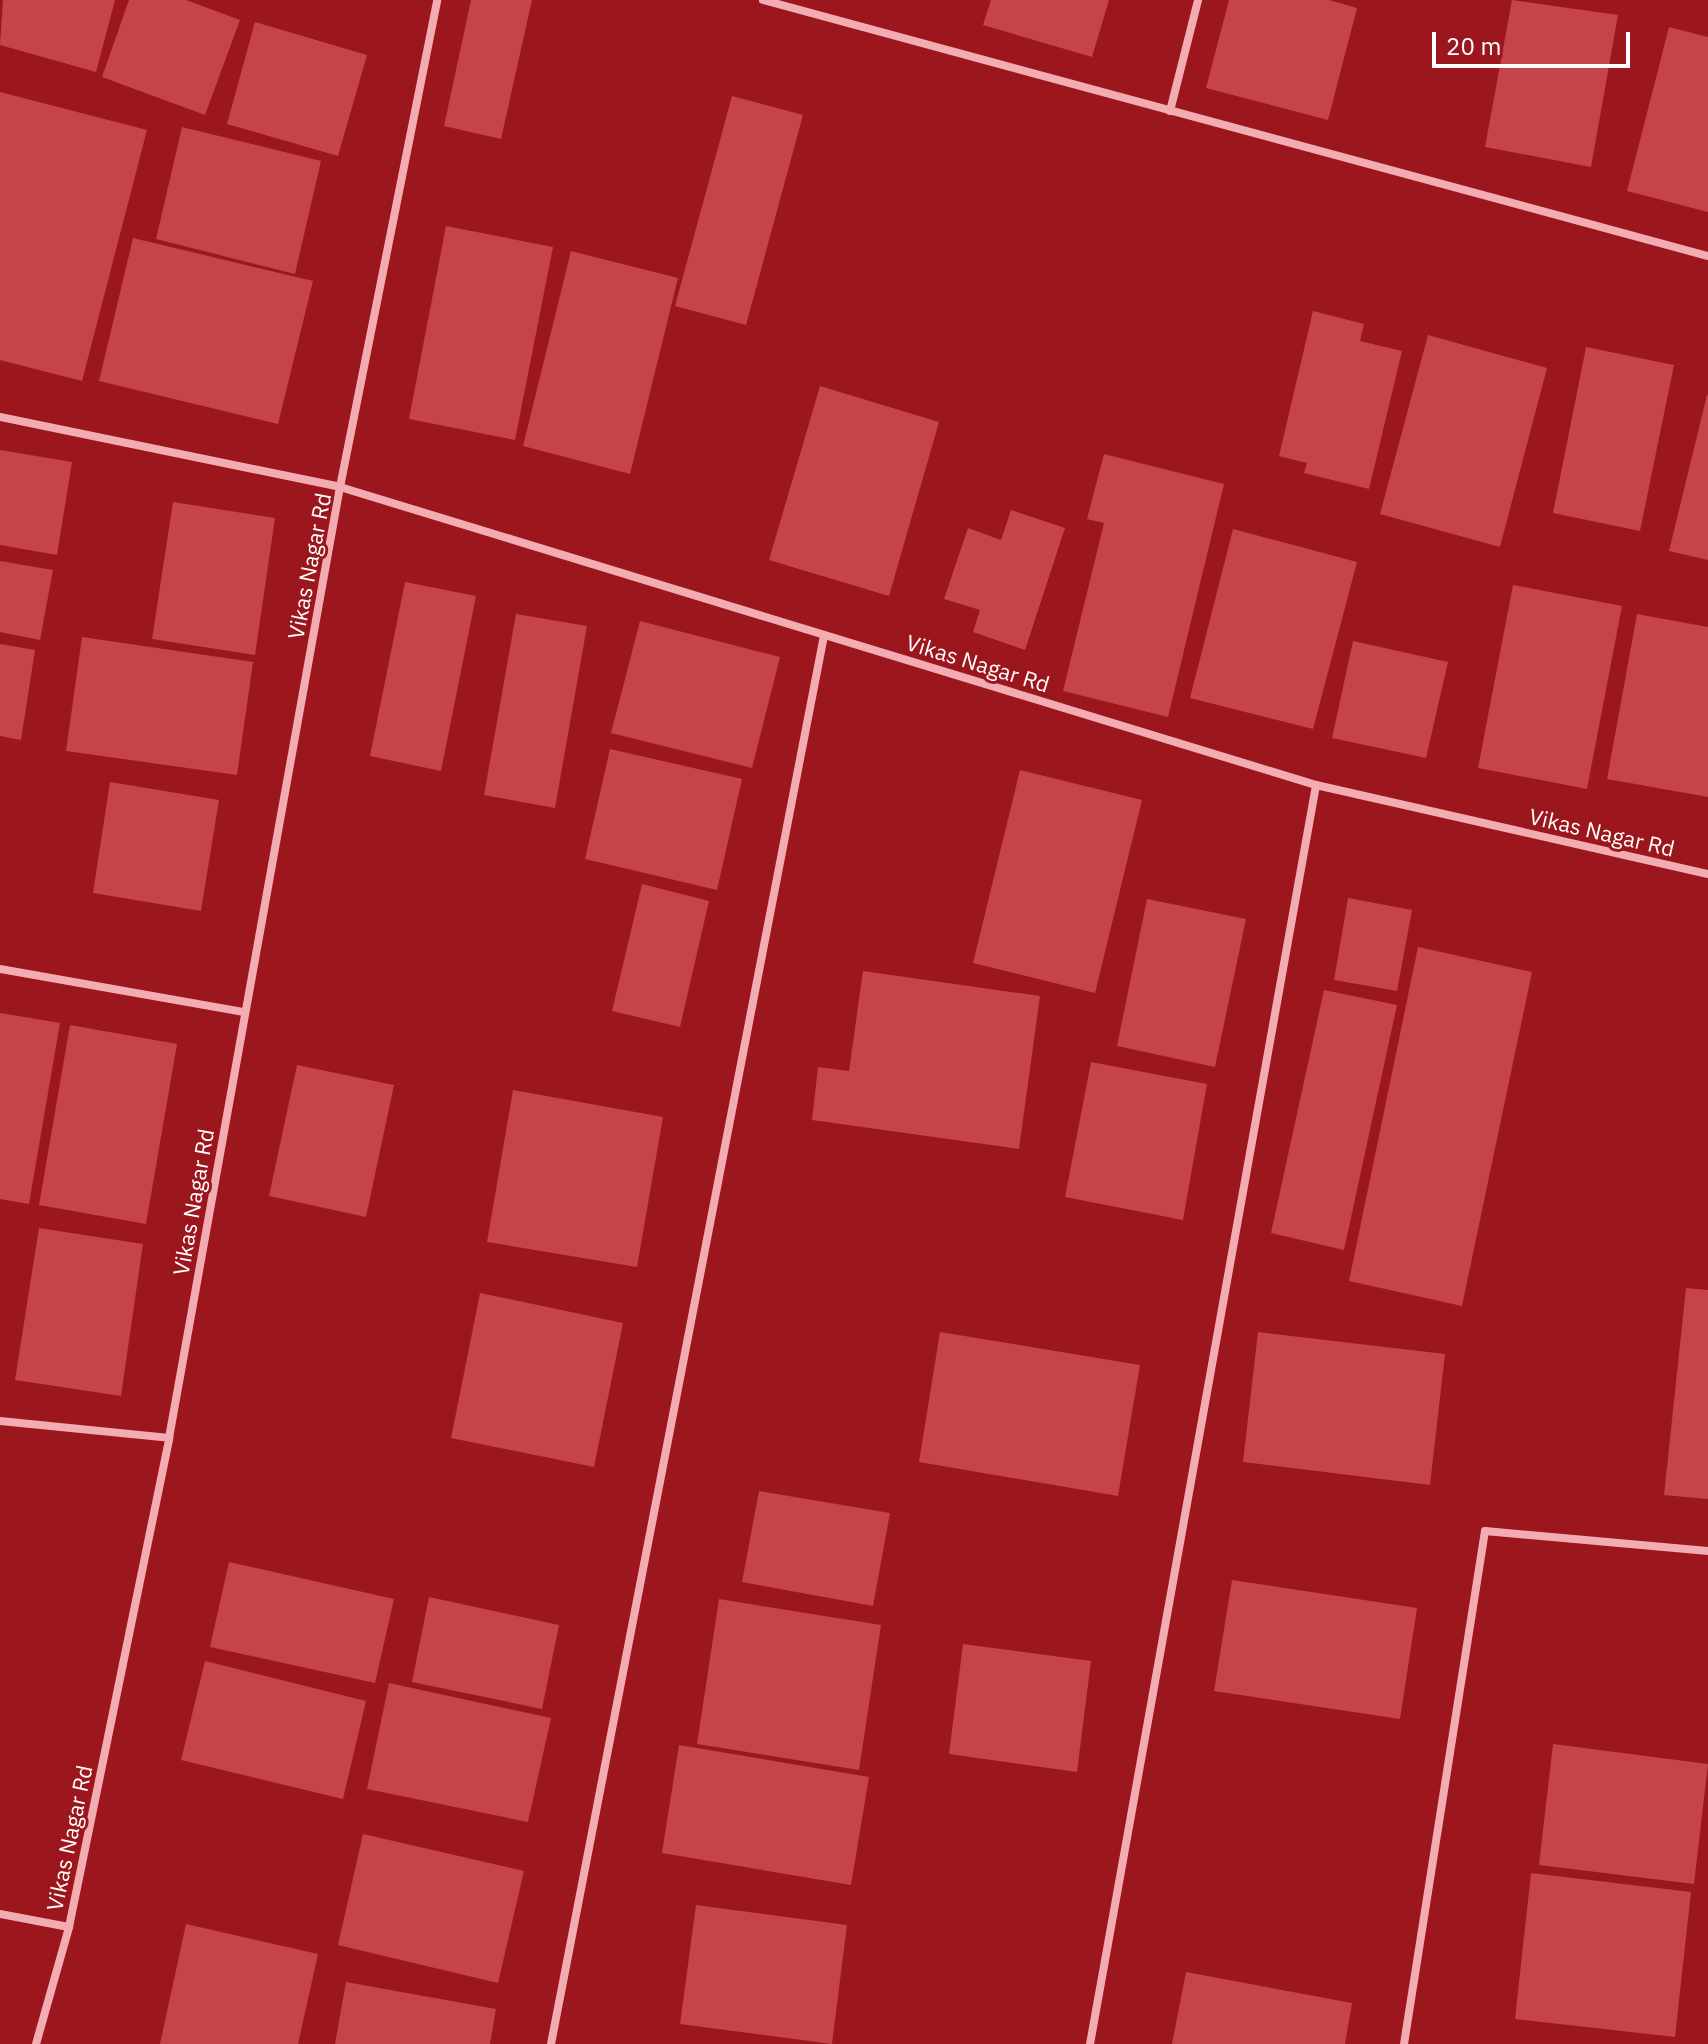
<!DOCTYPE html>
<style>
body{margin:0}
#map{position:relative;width:1708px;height:2044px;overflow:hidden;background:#9c161d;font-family:"IBM Plex Sans",sans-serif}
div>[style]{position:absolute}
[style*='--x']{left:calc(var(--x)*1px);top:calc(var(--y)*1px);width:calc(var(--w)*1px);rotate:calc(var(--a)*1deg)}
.building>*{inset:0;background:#c5434b}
.minor>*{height:8px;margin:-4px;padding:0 4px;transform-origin:4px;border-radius:4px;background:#f3acb2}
span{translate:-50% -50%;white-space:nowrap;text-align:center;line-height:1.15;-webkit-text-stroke:6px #9c161d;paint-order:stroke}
.street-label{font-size:22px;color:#fff}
.scale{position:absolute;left:1432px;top:32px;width:198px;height:36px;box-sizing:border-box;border:4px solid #fff;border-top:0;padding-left:10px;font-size:24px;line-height:28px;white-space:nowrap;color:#fff;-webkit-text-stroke:6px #9c161d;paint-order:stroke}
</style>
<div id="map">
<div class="building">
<div style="clip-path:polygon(3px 0,115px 0,96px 72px,0 45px)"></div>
<div style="clip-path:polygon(129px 0,186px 0,240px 20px,205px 115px,102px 77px)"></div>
<div style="clip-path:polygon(471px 0,532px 0,501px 139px,444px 126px)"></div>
<div style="clip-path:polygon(991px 0,1109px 0,1092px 57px,983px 25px)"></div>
<div style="clip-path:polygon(1229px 0,1329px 0,1357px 8px,1328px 120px,1206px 88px)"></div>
<div style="clip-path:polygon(1512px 0,1618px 15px,1591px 167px,1485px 147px)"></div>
<div style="clip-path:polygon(255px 22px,367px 55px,338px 156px,227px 124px)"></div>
<div style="clip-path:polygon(1669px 27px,1708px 37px,1708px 212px,1627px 191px)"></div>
<div style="clip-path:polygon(0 92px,147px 130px,82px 381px,0 360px)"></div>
<div style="clip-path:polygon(732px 96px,803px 115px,746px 325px,675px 306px)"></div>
<div style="clip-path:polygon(182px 127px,321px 161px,295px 274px,156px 239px)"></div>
<div style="clip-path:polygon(446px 226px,553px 247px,515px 440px,409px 419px)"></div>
<div style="clip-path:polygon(133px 238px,313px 281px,278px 424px,99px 381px)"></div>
<div style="clip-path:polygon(571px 251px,678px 278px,630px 474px,523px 446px)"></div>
<div style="clip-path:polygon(1313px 311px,1364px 324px,1360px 341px,1402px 351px,1369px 489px,1304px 473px,1307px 463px,1279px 456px)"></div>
<div style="clip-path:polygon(1428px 335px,1547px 368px,1500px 547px,1380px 514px)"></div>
<div style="clip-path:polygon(1586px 347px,1674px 365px,1640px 531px,1553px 513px)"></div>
<div style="clip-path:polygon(820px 386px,939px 422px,889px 596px,769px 560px)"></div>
<div style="clip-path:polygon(1707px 395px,1708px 395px,1708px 560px,1669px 551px)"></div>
<div style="clip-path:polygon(0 450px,72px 462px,57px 555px,0 545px)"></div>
<div style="clip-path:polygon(1104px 454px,1224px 484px,1168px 717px,1063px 691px,1104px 523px,1087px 519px)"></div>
<div style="clip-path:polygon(173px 502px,275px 518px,255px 655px,152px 639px)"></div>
<div style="clip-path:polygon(1011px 510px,1065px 528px,1025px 650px,973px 632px,980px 610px,944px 599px,968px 528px,1001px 540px)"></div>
<div style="clip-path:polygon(1233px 529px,1357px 562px,1313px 729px,1190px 698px)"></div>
<div style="clip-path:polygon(0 561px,53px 570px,40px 640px,0 632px)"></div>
<div style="clip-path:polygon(405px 582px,476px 596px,441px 771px,370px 756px)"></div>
<div style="clip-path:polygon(1513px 585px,1622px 606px,1587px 789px,1478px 768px)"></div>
<div style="clip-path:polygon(516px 614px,587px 626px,555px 808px,484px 795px)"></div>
<div style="clip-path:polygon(1637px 614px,1708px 627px,1708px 797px,1607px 779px)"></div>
<div style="clip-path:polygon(640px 621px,780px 657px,752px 768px,611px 733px)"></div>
<div style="clip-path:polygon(82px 637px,253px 662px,237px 775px,66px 751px)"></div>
<div style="clip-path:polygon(1353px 641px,1448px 662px,1426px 758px,1332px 738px)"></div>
<div style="clip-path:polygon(0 644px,35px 650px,21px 740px,0 736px)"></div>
<div style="clip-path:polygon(610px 749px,742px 779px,717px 890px,585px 859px)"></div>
<div style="clip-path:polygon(1020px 770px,1142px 800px,1095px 993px,973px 963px)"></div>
<div style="clip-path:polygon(110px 782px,219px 800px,201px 911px,93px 893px)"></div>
<div style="clip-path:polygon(642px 884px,709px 901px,680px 1027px,612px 1011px)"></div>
<div style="clip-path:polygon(1348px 898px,1412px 910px,1397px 991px,1334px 980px)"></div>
<div style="clip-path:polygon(1147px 899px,1246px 919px,1215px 1067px,1117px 1046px)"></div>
<div style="clip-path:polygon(1418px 947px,1532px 972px,1462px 1306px,1349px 1281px)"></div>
<div style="clip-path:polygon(863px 971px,1040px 996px,1019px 1149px,812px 1120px,818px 1067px,849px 1071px)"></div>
<div style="clip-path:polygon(1324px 990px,1397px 1005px,1344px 1250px,1271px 1233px)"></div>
<div style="clip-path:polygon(0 1013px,60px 1023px,29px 1204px,0 1199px)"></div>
<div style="clip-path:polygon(70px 1025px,177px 1044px,146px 1224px,39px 1205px)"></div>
<div style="clip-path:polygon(1091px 1062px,1207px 1084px,1183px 1220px,1065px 1197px)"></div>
<div style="clip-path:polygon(297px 1065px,394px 1085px,366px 1217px,269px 1196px)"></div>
<div style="clip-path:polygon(513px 1090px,663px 1117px,637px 1267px,487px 1242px)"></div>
<div style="clip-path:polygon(39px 1228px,143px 1244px,121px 1396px,15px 1380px)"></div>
<div style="clip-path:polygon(1686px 1288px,1708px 1290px,1708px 1499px,1664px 1495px)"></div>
<div style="clip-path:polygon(480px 1293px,623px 1323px,594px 1467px,451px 1438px)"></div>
<div style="clip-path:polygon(940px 1332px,1140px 1365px,1118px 1496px,919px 1462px)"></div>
<div style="clip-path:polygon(1258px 1332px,1445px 1354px,1430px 1485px,1243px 1462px)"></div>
<div style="clip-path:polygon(759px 1491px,890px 1513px,873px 1606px,742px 1582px)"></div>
<div style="clip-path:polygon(229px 1562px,394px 1599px,375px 1683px,210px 1647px)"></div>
<div style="clip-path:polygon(1232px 1580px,1417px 1608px,1400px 1719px,1214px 1691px)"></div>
<div style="clip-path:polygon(429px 1597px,559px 1625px,542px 1709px,412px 1682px)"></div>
<div style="clip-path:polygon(719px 1599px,881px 1625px,859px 1770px,697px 1744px)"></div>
<div style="clip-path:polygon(963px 1644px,1091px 1661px,1077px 1772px,949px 1754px)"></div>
<div style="clip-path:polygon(205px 1661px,366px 1701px,343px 1799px,181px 1760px)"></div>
<div style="clip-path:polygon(389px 1683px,551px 1718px,528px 1822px,367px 1789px)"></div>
<div style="clip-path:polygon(1553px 1744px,1708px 1764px,1694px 1884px,1539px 1865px)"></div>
<div style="clip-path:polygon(679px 1745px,869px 1777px,851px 1885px,662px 1853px)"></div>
<div style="clip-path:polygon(363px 1834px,524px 1871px,498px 1983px,338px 1945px)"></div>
<div style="clip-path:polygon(1531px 1873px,1691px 1892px,1675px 2037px,1515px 2019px)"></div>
<div style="clip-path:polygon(696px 1905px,847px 1925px,832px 2044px,680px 2024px)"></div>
<div style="clip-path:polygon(186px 1924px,318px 1954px,298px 2044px,160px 2044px)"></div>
<div style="clip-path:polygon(1186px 1972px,1352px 2003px,1345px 2044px,1172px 2044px)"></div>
<div style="clip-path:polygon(346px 1982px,496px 2009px,490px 2044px,335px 2044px)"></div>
</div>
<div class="minor">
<div style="--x:763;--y:0;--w:979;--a:15.16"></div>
<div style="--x:1170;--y:111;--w:114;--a:-75.8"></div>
<div style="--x:0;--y:417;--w:347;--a:11.6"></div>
<div style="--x:340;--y:487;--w:497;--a:-78.7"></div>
<div style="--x:0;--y:969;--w:248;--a:10"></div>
<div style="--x:0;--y:1421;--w:170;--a:5.7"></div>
<div style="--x:0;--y:1914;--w:70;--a:10.7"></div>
<div style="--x:36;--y:2044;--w:122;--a:-74.2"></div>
<div style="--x:69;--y:1927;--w:499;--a:-78.4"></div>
<div style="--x:169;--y:1438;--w:966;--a:-79.81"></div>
<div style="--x:340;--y:487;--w:1020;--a:16.98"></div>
<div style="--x:1316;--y:785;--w:402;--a:12.8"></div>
<div style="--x:551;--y:2044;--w:1435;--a:-79.03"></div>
<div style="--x:1090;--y:2044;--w:1279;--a:-79.82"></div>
<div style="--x:1404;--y:2044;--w:519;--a:-81.03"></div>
<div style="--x:1485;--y:1531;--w:224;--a:5.1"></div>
</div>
<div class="street-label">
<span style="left:309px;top:566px;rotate:-79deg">Vikas Nagar Rd</span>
<span style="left:978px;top:663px;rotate:17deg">Vikas Nagar Rd</span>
<span style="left:1602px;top:832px;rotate:13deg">Vikas Nagar Rd</span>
<span style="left:193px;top:1202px;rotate:-80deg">Vikas Nagar Rd</span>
<span style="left:69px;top:1838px;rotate:-78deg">Vikas Nagar Rd</span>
</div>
<div class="scale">20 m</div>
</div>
